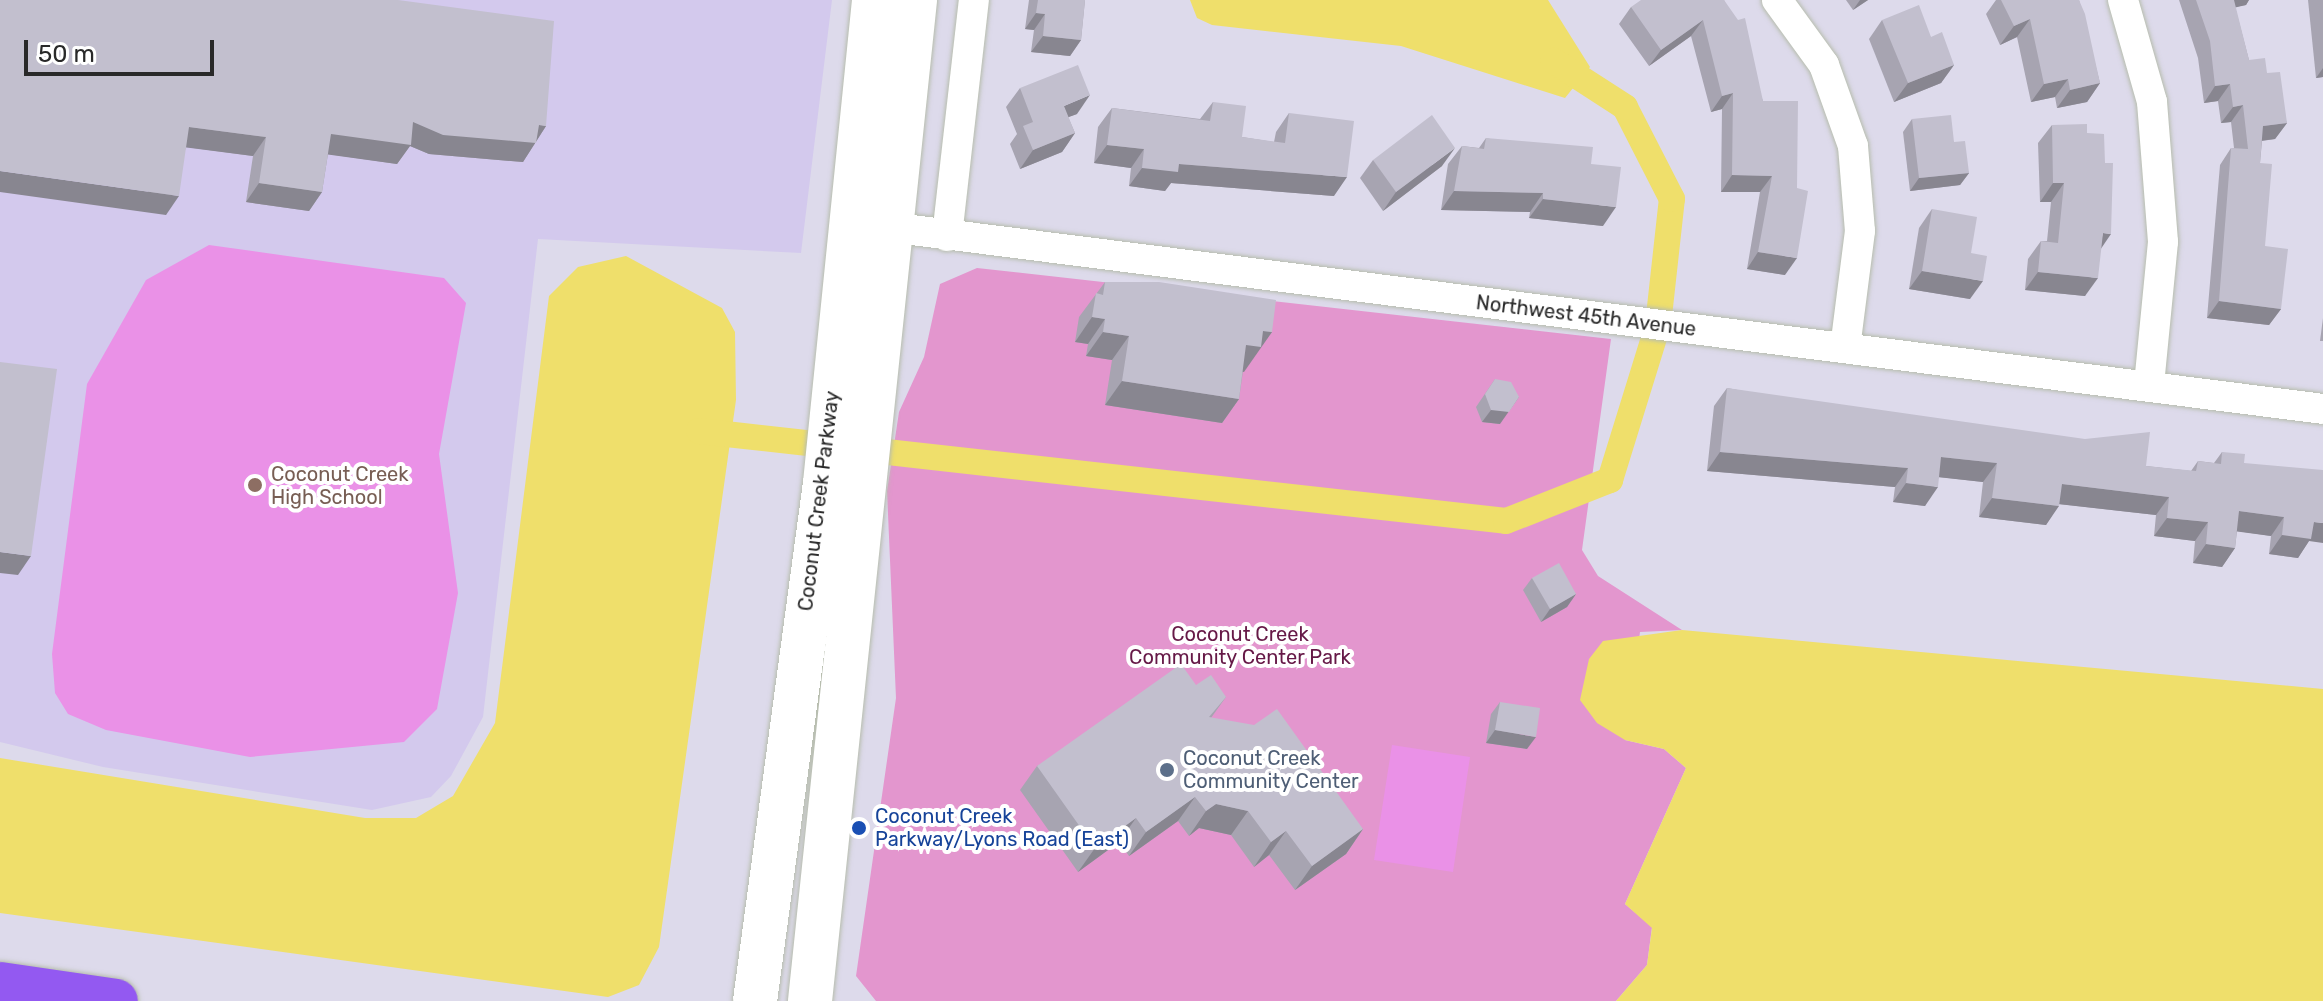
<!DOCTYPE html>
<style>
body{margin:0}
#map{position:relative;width:2323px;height:1001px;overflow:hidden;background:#dddaeb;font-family:Rubik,sans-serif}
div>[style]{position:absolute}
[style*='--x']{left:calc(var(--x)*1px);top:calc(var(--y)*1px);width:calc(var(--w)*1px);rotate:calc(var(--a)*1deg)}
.education>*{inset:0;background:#d3c9ed}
.green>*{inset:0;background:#e396ce}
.pitch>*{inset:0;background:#ea91e7}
.water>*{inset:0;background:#efdf6b}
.canal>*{height:26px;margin:-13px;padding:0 13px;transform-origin:13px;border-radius:13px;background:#efdf6b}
.roads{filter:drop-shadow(0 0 2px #b7bdae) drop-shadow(0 0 2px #b7bdae)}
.street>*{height:30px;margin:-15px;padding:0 15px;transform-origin:15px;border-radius:15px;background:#fff}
.secondary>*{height:44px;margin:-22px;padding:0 22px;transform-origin:22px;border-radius:22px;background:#fff}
.primary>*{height:44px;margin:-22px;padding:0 22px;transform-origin:22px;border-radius:22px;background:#9359f1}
.wall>*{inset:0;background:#a7a4b1}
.shaded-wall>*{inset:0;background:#888690}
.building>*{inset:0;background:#c2bfce}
.dots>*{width:22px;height:22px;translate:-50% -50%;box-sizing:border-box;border:4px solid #fff;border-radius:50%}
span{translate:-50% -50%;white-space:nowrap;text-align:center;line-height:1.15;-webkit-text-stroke:8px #fff;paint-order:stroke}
.street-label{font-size:20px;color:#292929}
.education-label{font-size:20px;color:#785e54}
.left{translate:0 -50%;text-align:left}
.park-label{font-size:20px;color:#661947}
.service-label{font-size:20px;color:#4e5e75}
.transit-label{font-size:20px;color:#164399}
.scale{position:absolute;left:24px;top:40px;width:190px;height:36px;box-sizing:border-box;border:4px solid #292929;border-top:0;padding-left:10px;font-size:24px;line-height:28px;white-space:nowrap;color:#292929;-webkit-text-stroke:6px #fff;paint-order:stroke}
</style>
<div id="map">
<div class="education">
<div style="clip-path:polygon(0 0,832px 0,801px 253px,538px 239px,483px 717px,451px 776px,431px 797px,372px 810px,103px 767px,0 742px)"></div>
</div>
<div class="green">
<div style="clip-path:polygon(977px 268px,1611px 339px,1582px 550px,1598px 576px,1682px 630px,1640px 632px,1625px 740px,1664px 749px,1686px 768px,1625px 904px,1652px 927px,1647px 965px,1616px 1001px,876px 1001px,856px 976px,896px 698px,887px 491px,899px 412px,924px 357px,940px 284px)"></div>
</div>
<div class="pitch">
<div style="clip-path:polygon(209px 245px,444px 278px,466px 303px,439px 454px,458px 593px,437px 709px,404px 742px,250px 757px,106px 730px,68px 714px,55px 693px,52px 654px,87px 384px,146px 280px)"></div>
<div style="clip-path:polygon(1392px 745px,1470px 757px,1453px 872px,1374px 860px)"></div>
</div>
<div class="water">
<div style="clip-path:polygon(1190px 0,1548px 0,1590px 67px,1565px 98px,1401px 46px,1212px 25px,1197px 18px)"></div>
<div style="clip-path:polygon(626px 256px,722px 308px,735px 332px,736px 400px,659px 947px,639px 985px,608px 997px,0 913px,0 758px,365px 818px,416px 818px,453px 796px,495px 723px,549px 296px,578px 267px)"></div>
<div style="clip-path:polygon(1682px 630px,2323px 689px,2323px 1001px,1616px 1001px,1647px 965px,1652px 928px,1625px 904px,1686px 768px,1664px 749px,1625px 740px,1597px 723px,1580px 700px,1589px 659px,1603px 641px)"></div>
</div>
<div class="canal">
<div style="--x:699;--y:431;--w:812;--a:6.36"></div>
<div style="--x:1506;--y:521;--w:112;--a:-21.5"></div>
<div style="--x:1610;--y:480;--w:162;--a:-72.8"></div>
<div style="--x:1658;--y:325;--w:127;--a:-83.7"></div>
<div style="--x:1672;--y:199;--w:103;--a:-117.1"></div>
<div style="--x:1625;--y:107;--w:85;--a:-147.1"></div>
</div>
<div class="roads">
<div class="street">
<div style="--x:1777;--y:0;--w:80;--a:54.1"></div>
<div style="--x:1824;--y:65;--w:86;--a:70.3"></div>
<div style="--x:1853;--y:146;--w:85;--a:85.3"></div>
<div style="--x:1860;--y:231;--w:118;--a:97.3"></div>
<div style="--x:2123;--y:0;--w:106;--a:74.1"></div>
<div style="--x:2152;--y:102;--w:140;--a:85.5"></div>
<div style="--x:2163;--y:242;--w:145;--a:95.6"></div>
<div style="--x:873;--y:225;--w:1462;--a:7.23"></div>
<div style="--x:947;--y:236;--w:238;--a:-83.5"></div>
</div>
<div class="secondary">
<div style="--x:755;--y:1001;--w:523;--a:-82.3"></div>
<div style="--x:825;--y:483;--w:485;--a:-84.2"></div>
<div style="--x:810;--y:1001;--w:1006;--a:-84.01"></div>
</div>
<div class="primary">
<div style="--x:0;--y:984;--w:117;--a:8.3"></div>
</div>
</div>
<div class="wall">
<div style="clip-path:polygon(0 0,546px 126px,523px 162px,429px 154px,410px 146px,397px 164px,328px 154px,322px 192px,309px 211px,246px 202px,253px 156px,186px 147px,166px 215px)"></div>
<div style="clip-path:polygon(1029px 0,1085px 0,1081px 40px,1070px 56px,1031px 52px,1034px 30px,1025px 29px)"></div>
<div style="clip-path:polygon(1724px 0,1763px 101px,1785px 275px,1747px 269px,1760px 192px,1721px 192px,1722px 109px,1711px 112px,1691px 36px,1649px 66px,1619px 24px,1631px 7px)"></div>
<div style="clip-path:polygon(1846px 0,1868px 0,1853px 10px)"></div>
<div style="clip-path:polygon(1996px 0,2079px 0,2100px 83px,2087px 102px,2057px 108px,2055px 97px,2031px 102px,2017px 37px,2000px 45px,1986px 14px)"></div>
<div style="clip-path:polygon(2179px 0,2249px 0,2246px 5px,2235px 7px,2249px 60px,2267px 73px,2287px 123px,2275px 139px,2262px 141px,2260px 163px,2265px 246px,2281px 309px,2269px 325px,2207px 318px,2220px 165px,2231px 148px,2234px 148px,2231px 122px,2221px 123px,2218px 101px,2204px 103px,2198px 58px)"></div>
<div style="clip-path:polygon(2308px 0,2323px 0,2323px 77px,2316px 78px)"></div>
<div style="clip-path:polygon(1882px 20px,1931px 37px,1954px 65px,1941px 83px,1894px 102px,1869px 39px)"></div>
<div style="clip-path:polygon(1020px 88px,1077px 114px,1068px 117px,1075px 133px,1062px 152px,1020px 169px,1010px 144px,1017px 134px,1006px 107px)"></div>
<div style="clip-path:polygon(1213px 102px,1242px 137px,1274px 142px,1276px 132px,1289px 113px,1334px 196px,1171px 183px,1165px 191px,1129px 186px,1131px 168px,1094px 163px,1098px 127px,1112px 108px,1200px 119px)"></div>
<div style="clip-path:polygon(1912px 119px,1954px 142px,1969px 173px,1960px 185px,1910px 191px,1903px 132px)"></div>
<div style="clip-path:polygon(2052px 125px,2087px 133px,2101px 248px,2085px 296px,2025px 290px,2028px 259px,2041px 241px,2047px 241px,2051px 202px,2040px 202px,2038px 143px)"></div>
<div style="clip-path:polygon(1486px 138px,1591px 164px,1603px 226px,1529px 218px,1530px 212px,1441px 210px,1448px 164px,1462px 146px,1479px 148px)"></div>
<div style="clip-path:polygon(1373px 160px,1442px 166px,1383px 211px,1360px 178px)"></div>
<div style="clip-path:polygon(1932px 209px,1971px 253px,1970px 299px,1909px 289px,1919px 228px)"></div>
<div style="clip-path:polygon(1105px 282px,1272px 332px,1243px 371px,1239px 399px,1222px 423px,1105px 405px,1112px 360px,1086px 356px,1088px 344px,1075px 342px,1079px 317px)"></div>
<div style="clip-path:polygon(2323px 318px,2323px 341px,2320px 341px)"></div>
<div style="clip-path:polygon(1495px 379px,1500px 424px,1482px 422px,1476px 407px)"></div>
<div style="clip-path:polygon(1727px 388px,2146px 466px,2191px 471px,2198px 461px,2214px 463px,2222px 452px,2244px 463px,2309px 541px,2298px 558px,2269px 554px,2271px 536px,2237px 531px,2235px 548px,2222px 567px,2193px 563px,2195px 541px,2154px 536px,2156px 515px,2059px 504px,2046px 525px,1979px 517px,1983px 482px,1939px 477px,1925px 506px,1893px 502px,1895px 487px,1707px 471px,1714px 406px)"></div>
<div style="clip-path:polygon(1532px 578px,1576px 594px,1567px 607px,1541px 622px,1523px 590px)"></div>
<div style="clip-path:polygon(1196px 685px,1226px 697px,1211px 718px,1363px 829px,1346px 854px,1295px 890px,1269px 855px,1254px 867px,1231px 835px,1199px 828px,1189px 836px,1178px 821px,1129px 856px,1119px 842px,1078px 872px,1020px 790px,1037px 766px)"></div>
<div style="clip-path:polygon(1500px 702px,1527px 749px,1486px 743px,1491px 714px)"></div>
</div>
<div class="shaded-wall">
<div style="clip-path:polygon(1860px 0,1868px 0,1853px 10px)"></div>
<div style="clip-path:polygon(2228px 0,2249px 0,2246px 5px,2220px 11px)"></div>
<div style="clip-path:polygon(1036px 13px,1045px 14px,1034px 30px,1025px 29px)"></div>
<div style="clip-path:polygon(2030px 19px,2017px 37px,2000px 45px,2014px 26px)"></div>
<div style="clip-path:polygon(1703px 20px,1691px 36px,1649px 66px,1661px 50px)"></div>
<div style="clip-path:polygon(1043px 36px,1081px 40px,1070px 56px,1031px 52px)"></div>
<div style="clip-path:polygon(1954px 65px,1941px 83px,1894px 102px,1908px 83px)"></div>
<div style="clip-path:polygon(2323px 68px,2323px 77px,2316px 78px)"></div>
<div style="clip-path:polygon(2068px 79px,2055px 97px,2031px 102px,2044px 84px)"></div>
<div style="clip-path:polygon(2100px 83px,2087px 102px,2057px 108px,2070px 90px)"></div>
<div style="clip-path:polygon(2230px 84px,2218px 101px,2204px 103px,2215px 86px)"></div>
<div style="clip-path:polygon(1733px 93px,1722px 109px,1711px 112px,1722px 96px)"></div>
<div style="clip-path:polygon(1090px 95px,1077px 114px,1050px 124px,1064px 106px)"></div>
<div style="clip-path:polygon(2243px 105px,2231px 122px,2221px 123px,2233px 107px)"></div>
<div style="clip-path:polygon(413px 122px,539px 125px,546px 126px,523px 162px,429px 154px,410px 146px,397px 164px,317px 153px,331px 134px)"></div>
<div style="clip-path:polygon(2287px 123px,2275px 139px,2251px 142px,2263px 126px)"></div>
<div style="clip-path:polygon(189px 127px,266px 137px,253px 156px,175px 146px)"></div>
<div style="clip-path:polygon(1075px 133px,1062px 152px,1020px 169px,1033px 150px)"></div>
<div style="clip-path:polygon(1107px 145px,1144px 149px,1131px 168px,1094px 163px)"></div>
<div style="clip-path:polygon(1455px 148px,1442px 166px,1383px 211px,1396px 192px)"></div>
<div style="clip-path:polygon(1179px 164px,1347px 177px,1334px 196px,1171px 183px,1165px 191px,1129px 186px,1142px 168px)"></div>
<div style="clip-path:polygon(0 171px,179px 196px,166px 215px,0 192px)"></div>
<div style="clip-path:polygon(1969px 173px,1960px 185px,1910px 191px,1919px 178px)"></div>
<div style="clip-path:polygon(1732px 175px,1772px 176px,1760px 192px,1721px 192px)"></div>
<div style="clip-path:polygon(259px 183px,322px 192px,309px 211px,246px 202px)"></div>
<div style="clip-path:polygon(2053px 183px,2064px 183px,2051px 202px,2040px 202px)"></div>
<div style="clip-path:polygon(1454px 191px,1543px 193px,1530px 212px,1441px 210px)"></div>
<div style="clip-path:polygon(1543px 199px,1616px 207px,1603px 226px,1529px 218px)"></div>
<div style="clip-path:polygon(2103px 233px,2111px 234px,2098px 253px)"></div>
<div style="clip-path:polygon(1758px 252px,1797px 258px,1785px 275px,1747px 269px)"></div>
<div style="clip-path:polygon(1922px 271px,1983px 281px,1970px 299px,1909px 289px)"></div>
<div style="clip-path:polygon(2038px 272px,2098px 278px,2085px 296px,2025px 290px)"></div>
<div style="clip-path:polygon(2219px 301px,2281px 309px,2269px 325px,2207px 318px)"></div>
<div style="clip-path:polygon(1092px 317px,1105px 319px,1088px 344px,1075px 342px)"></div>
<div style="clip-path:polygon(1263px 331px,1272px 332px,1244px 372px,1229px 370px,1246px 345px)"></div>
<div style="clip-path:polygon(1103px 332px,1129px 336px,1112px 360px,1086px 356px)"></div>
<div style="clip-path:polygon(1122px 381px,1239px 399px,1222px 423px,1105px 405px)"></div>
<div style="clip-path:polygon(1519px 397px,1500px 424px,1482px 422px,1491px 410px)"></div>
<div style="clip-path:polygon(1720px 452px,1908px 468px,1895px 487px,1707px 471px)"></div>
<div style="clip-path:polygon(1941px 457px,1997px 463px,1983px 482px,1928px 476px)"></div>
<div style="clip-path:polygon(1906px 483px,1938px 487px,1925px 506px,1893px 502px)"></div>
<div style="clip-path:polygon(2062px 484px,2169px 497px,2156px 515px,2049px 503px)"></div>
<div style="clip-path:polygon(1992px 498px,2059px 506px,2046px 525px,1979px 517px)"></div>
<div style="clip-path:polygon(2239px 511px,2284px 517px,2271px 536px,2226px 530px)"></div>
<div style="clip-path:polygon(2167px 518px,2208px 522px,2195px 541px,2154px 536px)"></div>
<div style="clip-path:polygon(2314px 522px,2323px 523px,2323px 543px,2309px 541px,2298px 558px,2269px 554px,2282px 535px)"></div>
<div style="clip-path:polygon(2206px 544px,2235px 548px,2222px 567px,2193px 563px)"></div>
<div style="clip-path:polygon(0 552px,31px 556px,18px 575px,0 573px)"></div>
<div style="clip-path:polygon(1576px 594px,1567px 607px,1541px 622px,1550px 609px)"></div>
<div style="clip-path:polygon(1495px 730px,1536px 737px,1527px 749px,1486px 743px)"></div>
<div style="clip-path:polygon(1195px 797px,1178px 821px,1129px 856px,1146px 832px)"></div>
<div style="clip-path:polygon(1216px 804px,1248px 811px,1231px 835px,1199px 828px,1189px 836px,1206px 811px)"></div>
<div style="clip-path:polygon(1136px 818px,1119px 842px,1078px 872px,1095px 848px)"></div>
<div style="clip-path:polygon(1363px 829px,1346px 854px,1295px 890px,1312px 866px)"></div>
<div style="clip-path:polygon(1286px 831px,1269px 855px,1254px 867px,1271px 842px)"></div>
</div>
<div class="building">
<div style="clip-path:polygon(0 0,398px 0,554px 21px,546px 126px,539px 125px,536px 143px,443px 135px,413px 122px,411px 145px,331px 134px,322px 192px,259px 183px,266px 137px,189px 127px,179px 196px,0 171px)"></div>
<div style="clip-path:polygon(1038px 0,1085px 0,1081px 40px,1043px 36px,1045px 14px,1036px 13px)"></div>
<div style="clip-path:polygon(1641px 0,1724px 0,1738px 20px,1745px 18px,1763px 101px,1798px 101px,1797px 188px,1808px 191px,1797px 258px,1758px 252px,1772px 176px,1732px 175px,1733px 93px,1722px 96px,1703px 20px,1661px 50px,1631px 7px)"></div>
<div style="clip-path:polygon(2001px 0,2079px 0,2085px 14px,2100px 83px,2070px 90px,2068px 79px,2044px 84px,2030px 19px,2014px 26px)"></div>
<div style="clip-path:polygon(2196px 0,2234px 0,2249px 60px,2265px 58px,2267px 73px,2280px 72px,2287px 123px,2263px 126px,2260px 163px,2272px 164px,2265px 246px,2288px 249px,2281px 309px,2219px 301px,2231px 148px,2248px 149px,2243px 105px,2233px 107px,2230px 84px,2215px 86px,2210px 41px)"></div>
<div style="clip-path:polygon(1919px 5px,1931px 37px,1942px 32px,1954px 65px,1908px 83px,1882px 20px)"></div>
<div style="clip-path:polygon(1078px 65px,1090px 95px,1064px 106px,1075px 133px,1033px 150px,1023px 126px,1033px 122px,1020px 88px)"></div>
<div style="clip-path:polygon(1213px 102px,1246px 106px,1242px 137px,1285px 143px,1289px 113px,1354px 121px,1347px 177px,1179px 164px,1178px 172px,1142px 168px,1144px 149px,1107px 145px,1112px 108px,1210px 121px)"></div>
<div style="clip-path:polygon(1432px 115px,1455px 148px,1396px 192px,1373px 160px)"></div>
<div style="clip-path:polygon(1951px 115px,1954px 142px,1965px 141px,1969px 173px,1919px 178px,1912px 119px)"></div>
<div style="clip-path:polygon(2087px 124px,2087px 133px,2104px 134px,2105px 163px,2113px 163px,2111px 234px,2103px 233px,2098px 278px,2038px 272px,2041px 241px,2058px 243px,2064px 183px,2053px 183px,2052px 125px)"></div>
<div style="clip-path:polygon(1486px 138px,1593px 147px,1591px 164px,1621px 167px,1616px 207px,1543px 199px,1543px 193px,1454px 191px,1462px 146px,1484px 149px)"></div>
<div style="clip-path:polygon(1932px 209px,1977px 217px,1971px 253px,1987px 256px,1983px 281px,1922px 271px)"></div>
<div style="clip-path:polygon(1105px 282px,1159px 282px,1276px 300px,1272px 332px,1263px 331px,1261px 347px,1246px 345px,1239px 399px,1122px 381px,1129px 336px,1103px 332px,1105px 319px,1092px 317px,1096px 293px,1103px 295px)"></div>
<div style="clip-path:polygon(0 362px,57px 369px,31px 556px,0 552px)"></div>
<div style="clip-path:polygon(1495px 379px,1511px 382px,1519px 397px,1509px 412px,1491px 410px,1485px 394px)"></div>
<div style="clip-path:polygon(1727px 388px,2085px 439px,2150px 432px,2146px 466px,2196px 471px,2198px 461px,2221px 464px,2222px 452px,2245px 454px,2244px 463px,2323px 470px,2323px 523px,2314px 522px,2311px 539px,2282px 535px,2284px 517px,2239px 511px,2235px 548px,2206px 544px,2208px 522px,2167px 518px,2169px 497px,2062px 484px,2059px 506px,1992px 498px,1997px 463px,1941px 457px,1938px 487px,1906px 483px,1908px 468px,1720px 452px)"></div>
<div style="clip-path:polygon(1559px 563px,1576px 594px,1550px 609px,1532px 578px)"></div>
<div style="clip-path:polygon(1181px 664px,1196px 685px,1211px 675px,1226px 697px,1209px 717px,1254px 725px,1277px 709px,1363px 829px,1312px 866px,1286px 831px,1271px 842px,1248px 811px,1216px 804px,1206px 811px,1195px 797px,1146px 832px,1136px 818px,1095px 848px,1037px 766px)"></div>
<div style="clip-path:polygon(1500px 702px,1540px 708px,1536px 737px,1495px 730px)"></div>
</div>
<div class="dots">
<div style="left:255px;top:485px;background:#8d6e63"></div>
<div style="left:1167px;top:770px;background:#5c6f8a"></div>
<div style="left:859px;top:828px;background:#1a4fb4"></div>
</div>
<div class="street-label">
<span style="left:1586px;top:316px;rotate:7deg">Northwest 45th Avenue</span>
<span style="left:819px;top:501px;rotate:-83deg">Coconut Creek Parkway</span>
</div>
<div class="education-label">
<span class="left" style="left:271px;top:486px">Coconut Creek<br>High School</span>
</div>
<div class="park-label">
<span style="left:1240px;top:646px">Coconut Creek<br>Community Center Park</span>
</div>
<div class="service-label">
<span class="left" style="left:1183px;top:770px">Coconut Creek<br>Community Center</span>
</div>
<div class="transit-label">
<span class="left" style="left:875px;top:828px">Coconut Creek<br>Parkway/Lyons Road (East)</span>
</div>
<div class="scale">50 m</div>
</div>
